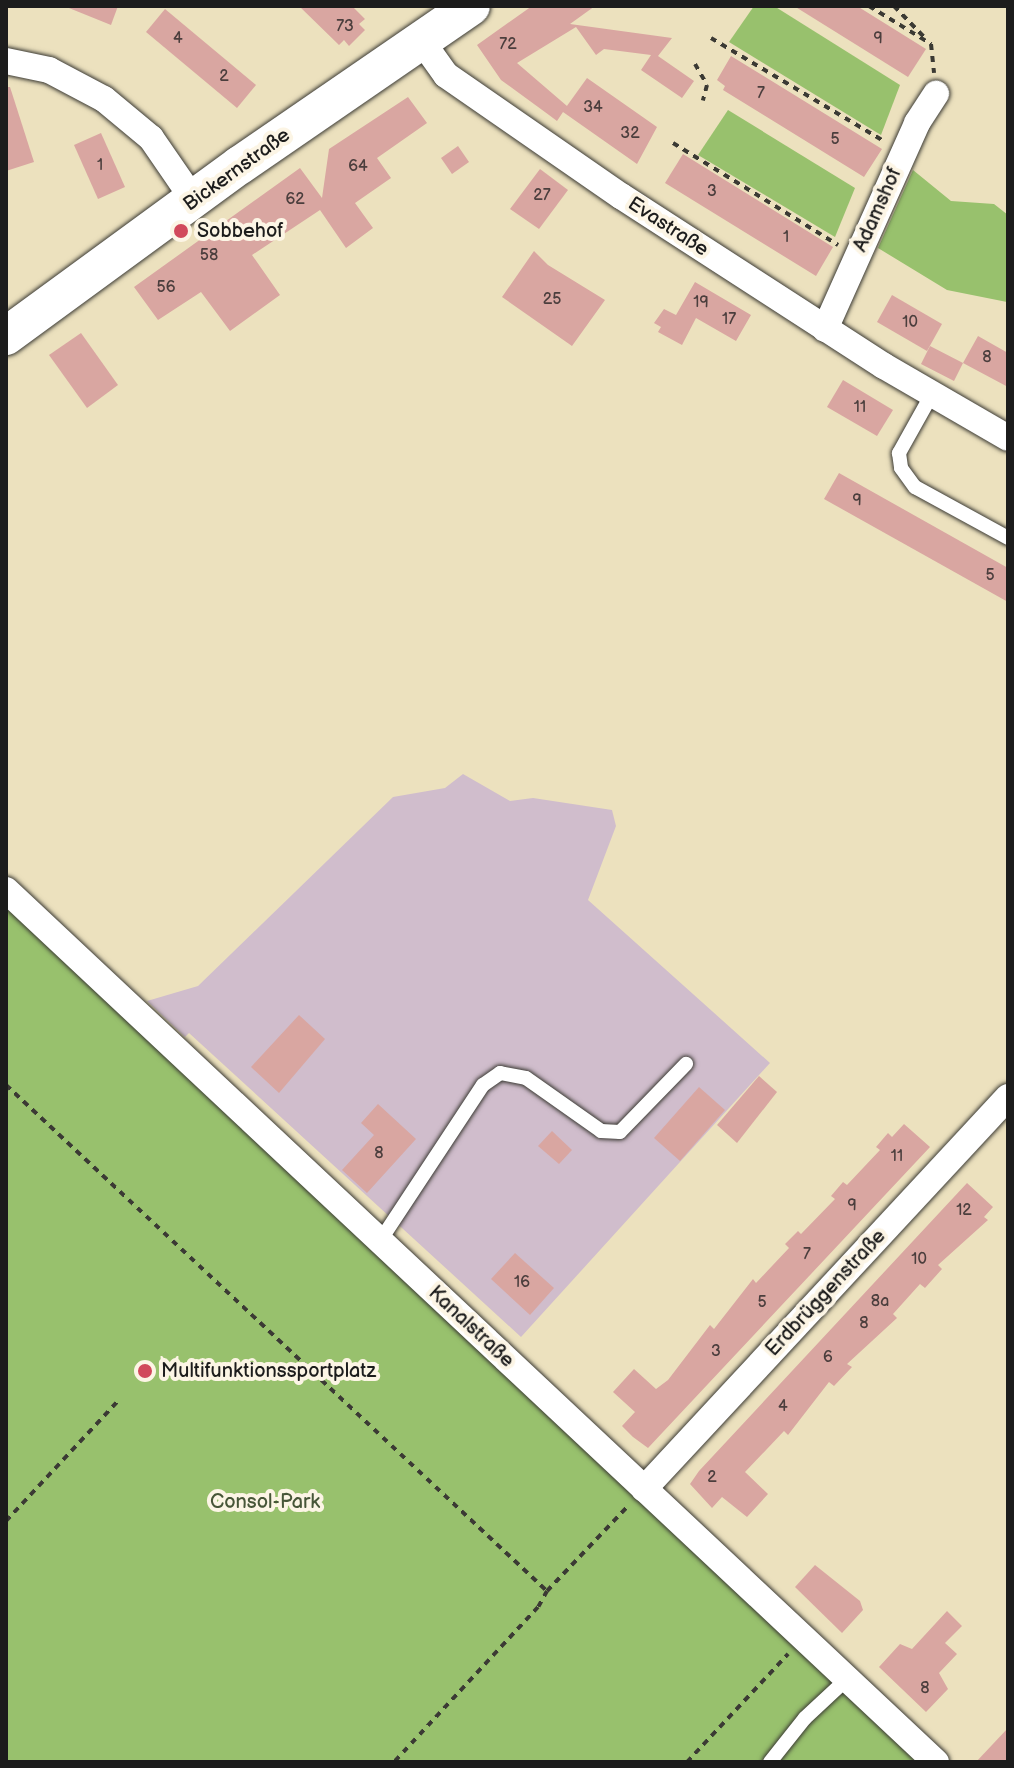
<!DOCTYPE html>
<meta charset="utf-8">
<style>
body{margin:0}
#map{position:relative;width:1014px;height:1768px;overflow:hidden;background:#ece1be;font-family:"Balsamiq Sans",sans-serif}
div>[style]{position:absolute}
[style*='--x']{left:calc(var(--x)*1px);top:calc(var(--y)*1px);width:calc(var(--w)*1px);rotate:calc(var(--a)*1deg)}
.industrial>*{inset:0;background:#d0bdcc}
.green>*{inset:0;background:#98c16d}
.building>*{inset:0;background:#d9a6a1}
.path>*{height:4px;margin-top:-2px;transform-origin:0;background:repeating-linear-gradient(90deg,#3b3a34 0 6px,transparent 0 12px)}
.roads{filter:drop-shadow(0 0 2px #3b3a34) drop-shadow(0 0 2px #3b3a34)}
.lane>*{height:14px;margin:-7px;padding:0 7px;transform-origin:7px;border-radius:7px;background:#fff}
.street>*{height:26px;margin:-13px;padding:0 13px;transform-origin:13px;border-radius:13px;background:#fff}
.secondary>*{height:38px;margin:-19px;padding:0 19px;transform-origin:19px;border-radius:19px;background:#fff}
.dots>*{width:22px;height:22px;translate:-50% -50%;box-sizing:border-box;border:4px solid #fcf5e5;border-radius:50%}
span{translate:-50% -50%;white-space:nowrap;text-align:center;line-height:1.15;-webkit-text-stroke:8px #fcf5e5;paint-order:stroke}
.number-label{font-size:16px;color:#4b3e3d}
.number-label span{-webkit-text-stroke-width:0}
.street-label{font-size:20px;color:#1c1c1c}
.poi-label{font-size:20px;color:#1c1c1c}
.left{translate:0 -50%;text-align:left}
.park-label{font-size:20px;color:#475638}
.frame{position:absolute;inset:0;border:8px solid #1c1c1c;pointer-events:none}
</style>
<div id="map">
<div class="industrial">
<div style="clip-path:polygon(463px 774px,510px 801px,533px 798px,612px 810px,616px 826px,588px 900px,770px 1063px,521px 1337px,189px 1033px,185px 1037px,147px 1001px,198px 986px,393px 797px,445px 788px)"></div>
</div>
<div class="green">
<div style="clip-path:polygon(754px 6px,774px 6px,900px 85px,881px 135px,729px 42px)"></div>
<div style="clip-path:polygon(728px 110px,855px 188px,835px 237px,698px 155px)"></div>
<div style="clip-path:polygon(913px 170px,951px 201px,994px 204px,1008px 215px,1007px 302px,947px 290px,878px 248px)"></div>
<div style="clip-path:polygon(6px 907px,924px 1762px,6px 1762px)"></div>
</div>
<div class="building">
<div style="clip-path:polygon(64px 6px,118px 6px,111px 25px)"></div>
<div style="clip-path:polygon(299px 6px,352px 6px,365px 19px,359px 24px,365px 30px,349px 46px,344px 40px,339px 45px)"></div>
<div style="clip-path:polygon(532px 6px,595px 6px,570px 24px,672px 38px,658px 56px,694px 81px,682px 98px,641px 70px,651px 55px,604px 49px,596px 55px,576px 27px,517px 63px,567px 106px,564px 110px,587px 78px,657px 127px,637px 164px,563px 112px,557px 121px,549px 115px,501px 80px,477px 45px)"></div>
<div style="clip-path:polygon(794px 6px,857px 6px,926px 49px,908px 77px)"></div>
<div style="clip-path:polygon(165px 9px,256px 85px,237px 108px,146px 32px)"></div>
<div style="clip-path:polygon(731px 56px,882px 149px,864px 177px,723px 90px,725px 86px,717px 80px)"></div>
<div style="clip-path:polygon(6px 87px,10px 87px,34px 162px,6px 171px)"></div>
<div style="clip-path:polygon(408px 97px,427px 123px,377px 158px,391px 178px,355px 203px,373px 228px,346px 248px,320px 210px,252px 255px,280px 295px,230px 331px,201px 292px,158px 320px,134px 287px,300px 168px,322px 198px,329px 149px)"></div>
<div style="clip-path:polygon(101px 133px,125px 187px,98px 199px,74px 145px)"></div>
<div style="clip-path:polygon(458px 146px,469px 162px,452px 174px,441px 158px)"></div>
<div style="clip-path:polygon(683px 154px,833px 247px,816px 276px,665px 183px)"></div>
<div style="clip-path:polygon(540px 169px,568px 190px,539px 229px,510px 209px)"></div>
<div style="clip-path:polygon(534px 251px,548px 265px,605px 300px,572px 346px,502px 297px)"></div>
<div style="clip-path:polygon(695px 282px,751px 315px,736px 341px,696px 318px,682px 345px,658px 332px,661px 327px,654px 323px,664px 309px,676px 315px)"></div>
<div style="clip-path:polygon(892px 295px,942px 324px,927px 351px,877px 322px)"></div>
<div style="clip-path:polygon(81px 333px,118px 385px,87px 408px,49px 355px)"></div>
<div style="clip-path:polygon(978px 336px,1008px 353px,1008px 387px,963px 363px,954px 381px,921px 364px,930px 346px,963px 363px)"></div>
<div style="clip-path:polygon(843px 380px,893px 410px,877px 436px,827px 407px)"></div>
<div style="clip-path:polygon(839px 473px,1008px 568px,1008px 602px,824px 499px)"></div>
<div style="clip-path:polygon(299px 1015px,325px 1039px,279px 1093px,251px 1067px)"></div>
<div style="clip-path:polygon(759px 1076px,777px 1092px,737px 1143px,717px 1125px)"></div>
<div style="clip-path:polygon(699px 1087px,725px 1110px,680px 1161px,654px 1138px)"></div>
<div style="clip-path:polygon(378px 1104px,416px 1139px,367px 1193px,342px 1170px,374px 1135px,361px 1123px)"></div>
<div style="clip-path:polygon(904px 1124px,930px 1147px,648px 1448px,633px 1437px,622px 1426px,635px 1412px,613px 1392px,634px 1369px,656px 1389px,668px 1380px,710px 1325px,714px 1329px,753px 1279px,756px 1283px,789px 1248px,785px 1244px,798px 1231px,801px 1234px,835px 1199px,831px 1196px,843px 1182px,847px 1185px,880px 1150px,876px 1147px,888px 1133px,892px 1137px)"></div>
<div style="clip-path:polygon(552px 1131px,572px 1150px,559px 1164px,538px 1146px)"></div>
<div style="clip-path:polygon(967px 1183px,993px 1207px,984px 1217px,988px 1220px,938px 1265px,942px 1269px,925px 1288px,920px 1284px,893px 1314px,897px 1318px,847px 1364px,852px 1367px,834px 1386px,829px 1382px,788px 1435px,784px 1431px,745px 1472px,768px 1494px,747px 1517px,722px 1497px,712px 1508px,690px 1484px,699px 1471px)"></div>
<div style="clip-path:polygon(515px 1253px,554px 1288px,530px 1315px,491px 1279px)"></div>
<div style="clip-path:polygon(815px 1565px,860px 1601px,863px 1610px,842px 1633px,795px 1587px)"></div>
<div style="clip-path:polygon(947px 1611px,962px 1626px,945px 1643px,957px 1654px,939px 1673px,948px 1689px,926px 1712px,879px 1667px,900px 1644px,912px 1649px)"></div>
<div style="clip-path:polygon(1008px 1728px,1008px 1762px,976px 1762px)"></div>
</div>
<div class="path">
<div style="--x:869;--y:6;--w:73;--a:31.5"></div>
<div style="--x:931;--y:44;--w:29;--a:84"></div>
<div style="--x:894;--y:6;--w:47;--a:45.9"></div>
<div style="--x:711;--y:38;--w:201;--a:30.8"></div>
<div style="--x:695;--y:64;--w:24;--a:60"></div>
<div style="--x:707;--y:85;--w:16;--a:105"></div>
<div style="--x:673;--y:143;--w:194;--a:31.7"></div>
<div style="--x:6;--y:1085;--w:741;--a:43.09"></div>
<div style="--x:547;--y:1591;--w:18;--a:119"></div>
<div style="--x:538;--y:1607;--w:212;--a:132.9"></div>
<div style="--x:6;--y:1521;--w:166;--a:-47"></div>
<div style="--x:547;--y:1591;--w:117;--a:-46.4"></div>
<div style="--x:687;--y:1762;--w:148;--a:-46.9"></div>
</div>
<div class="roads">
<div class="lane">
<div style="--x:932;--y:394;--w:68;--a:119.2"></div>
<div style="--x:899;--y:453;--w:15;--a:82"></div>
<div style="--x:901;--y:468;--w:24;--a:54"></div>
<div style="--x:915;--y:487;--w:106;--a:28.7"></div>
<div style="--x:380;--y:1241;--w:187;--a:-56.6"></div>
<div style="--x:483;--y:1085;--w:21;--a:-35"></div>
<div style="--x:500;--y:1073;--w:26;--a:11"></div>
<div style="--x:526;--y:1078;--w:92;--a:35.2"></div>
<div style="--x:601;--y:1131;--w:19;--a:3"></div>
<div style="--x:620;--y:1132;--w:95;--a:-45.9"></div>
<div style="--x:770;--y:1762;--w:56;--a:-51.5"></div>
<div style="--x:805;--y:1718;--w:57;--a:-42.9"></div>
</div>
<div class="street">
<div style="--x:421;--y:40;--w:43;--a:54.5"></div>
<div style="--x:446;--y:75;--w:213;--a:34.7"></div>
<div style="--x:621;--y:196;--w:313;--a:32.9"></div>
<div style="--x:884;--y:366;--w:143;--a:30.1"></div>
<div style="--x:6;--y:61;--w:44;--a:11.8"></div>
<div style="--x:49;--y:70;--w:62;--a:27.8"></div>
<div style="--x:104;--y:99;--w:61;--a:39.7"></div>
<div style="--x:151;--y:138;--w:74;--a:55.5"></div>
<div style="--x:825;--y:329;--w:226;--a:-65.9"></div>
<div style="--x:917;--y:123;--w:35;--a:-57"></div>
<div style="--x:6;--y:890;--w:1275;--a:43.16"></div>
<div style="--x:644;--y:1489;--w:535;--a:-47.12"></div>
</div>
<div class="secondary">
<div style="--x:6;--y:336;--w:290;--a:-36.2"></div>
<div style="--x:240;--y:165;--w:280;--a:-34.5"></div>
</div>
</div>
<div class="dots">
<div style="left:181px;top:231px;background:#d1495b"></div>
<div style="left:145px;top:1371px;background:#d1495b"></div>
</div>
<div class="number-label">
<span style="left:345px;top:27px">73</span>
<span style="left:178px;top:39px">4</span>
<span style="left:878px;top:39px">9</span>
<span style="left:508px;top:45px">72</span>
<span style="left:224px;top:77px">2</span>
<span style="left:761px;top:94px">7</span>
<span style="left:593px;top:108px">34</span>
<span style="left:630px;top:134px">32</span>
<span style="left:835px;top:140px">5</span>
<span style="left:100px;top:166px">1</span>
<span style="left:358px;top:167px">64</span>
<span style="left:712px;top:192px">3</span>
<span style="left:542px;top:196px">27</span>
<span style="left:295px;top:200px">62</span>
<span style="left:786px;top:238px">1</span>
<span style="left:209px;top:256px">58</span>
<span style="left:166px;top:288px">56</span>
<span style="left:552px;top:300px">25</span>
<span style="left:701px;top:303px">19</span>
<span style="left:729px;top:320px">17</span>
<span style="left:910px;top:323px">10</span>
<span style="left:987px;top:358px">8</span>
<span style="left:860px;top:408px">11</span>
<span style="left:857px;top:501px">9</span>
<span style="left:990px;top:576px">5</span>
<span style="left:379px;top:1154px">8</span>
<span style="left:897px;top:1157px">11</span>
<span style="left:852px;top:1206px">9</span>
<span style="left:964px;top:1211px">12</span>
<span style="left:807px;top:1255px">7</span>
<span style="left:919px;top:1260px">10</span>
<span style="left:522px;top:1283px">16</span>
<span style="left:880px;top:1302px">8a</span>
<span style="left:762px;top:1303px">5</span>
<span style="left:864px;top:1324px">8</span>
<span style="left:716px;top:1352px">3</span>
<span style="left:828px;top:1358px">6</span>
<span style="left:783px;top:1407px">4</span>
<span style="left:712px;top:1478px">2</span>
<span style="left:925px;top:1689px">8</span>
</div>
<div class="street-label">
<span style="left:237px;top:170px;rotate:-36deg">Bickernstraße</span>
<span style="left:878px;top:210px;rotate:-66deg">Adamshof</span>
<span style="left:668px;top:227px;rotate:33deg">Evastraße</span>
<span style="left:826px;top:1293px;rotate:-47deg">Erdbrüggenstraße</span>
<span style="left:471px;top:1327px;rotate:43deg">Kanalstraße</span>
</div>
<div class="poi-label">
<span class="left" style="left:197px;top:231px">Sobbehof</span>
<span class="left" style="left:161px;top:1371px">Multifunktionssportplatz</span>
</div>
<div class="park-label">
<span style="left:265px;top:1502px">Consol-Park</span>
</div>
<div class="frame"></div>
</div>
